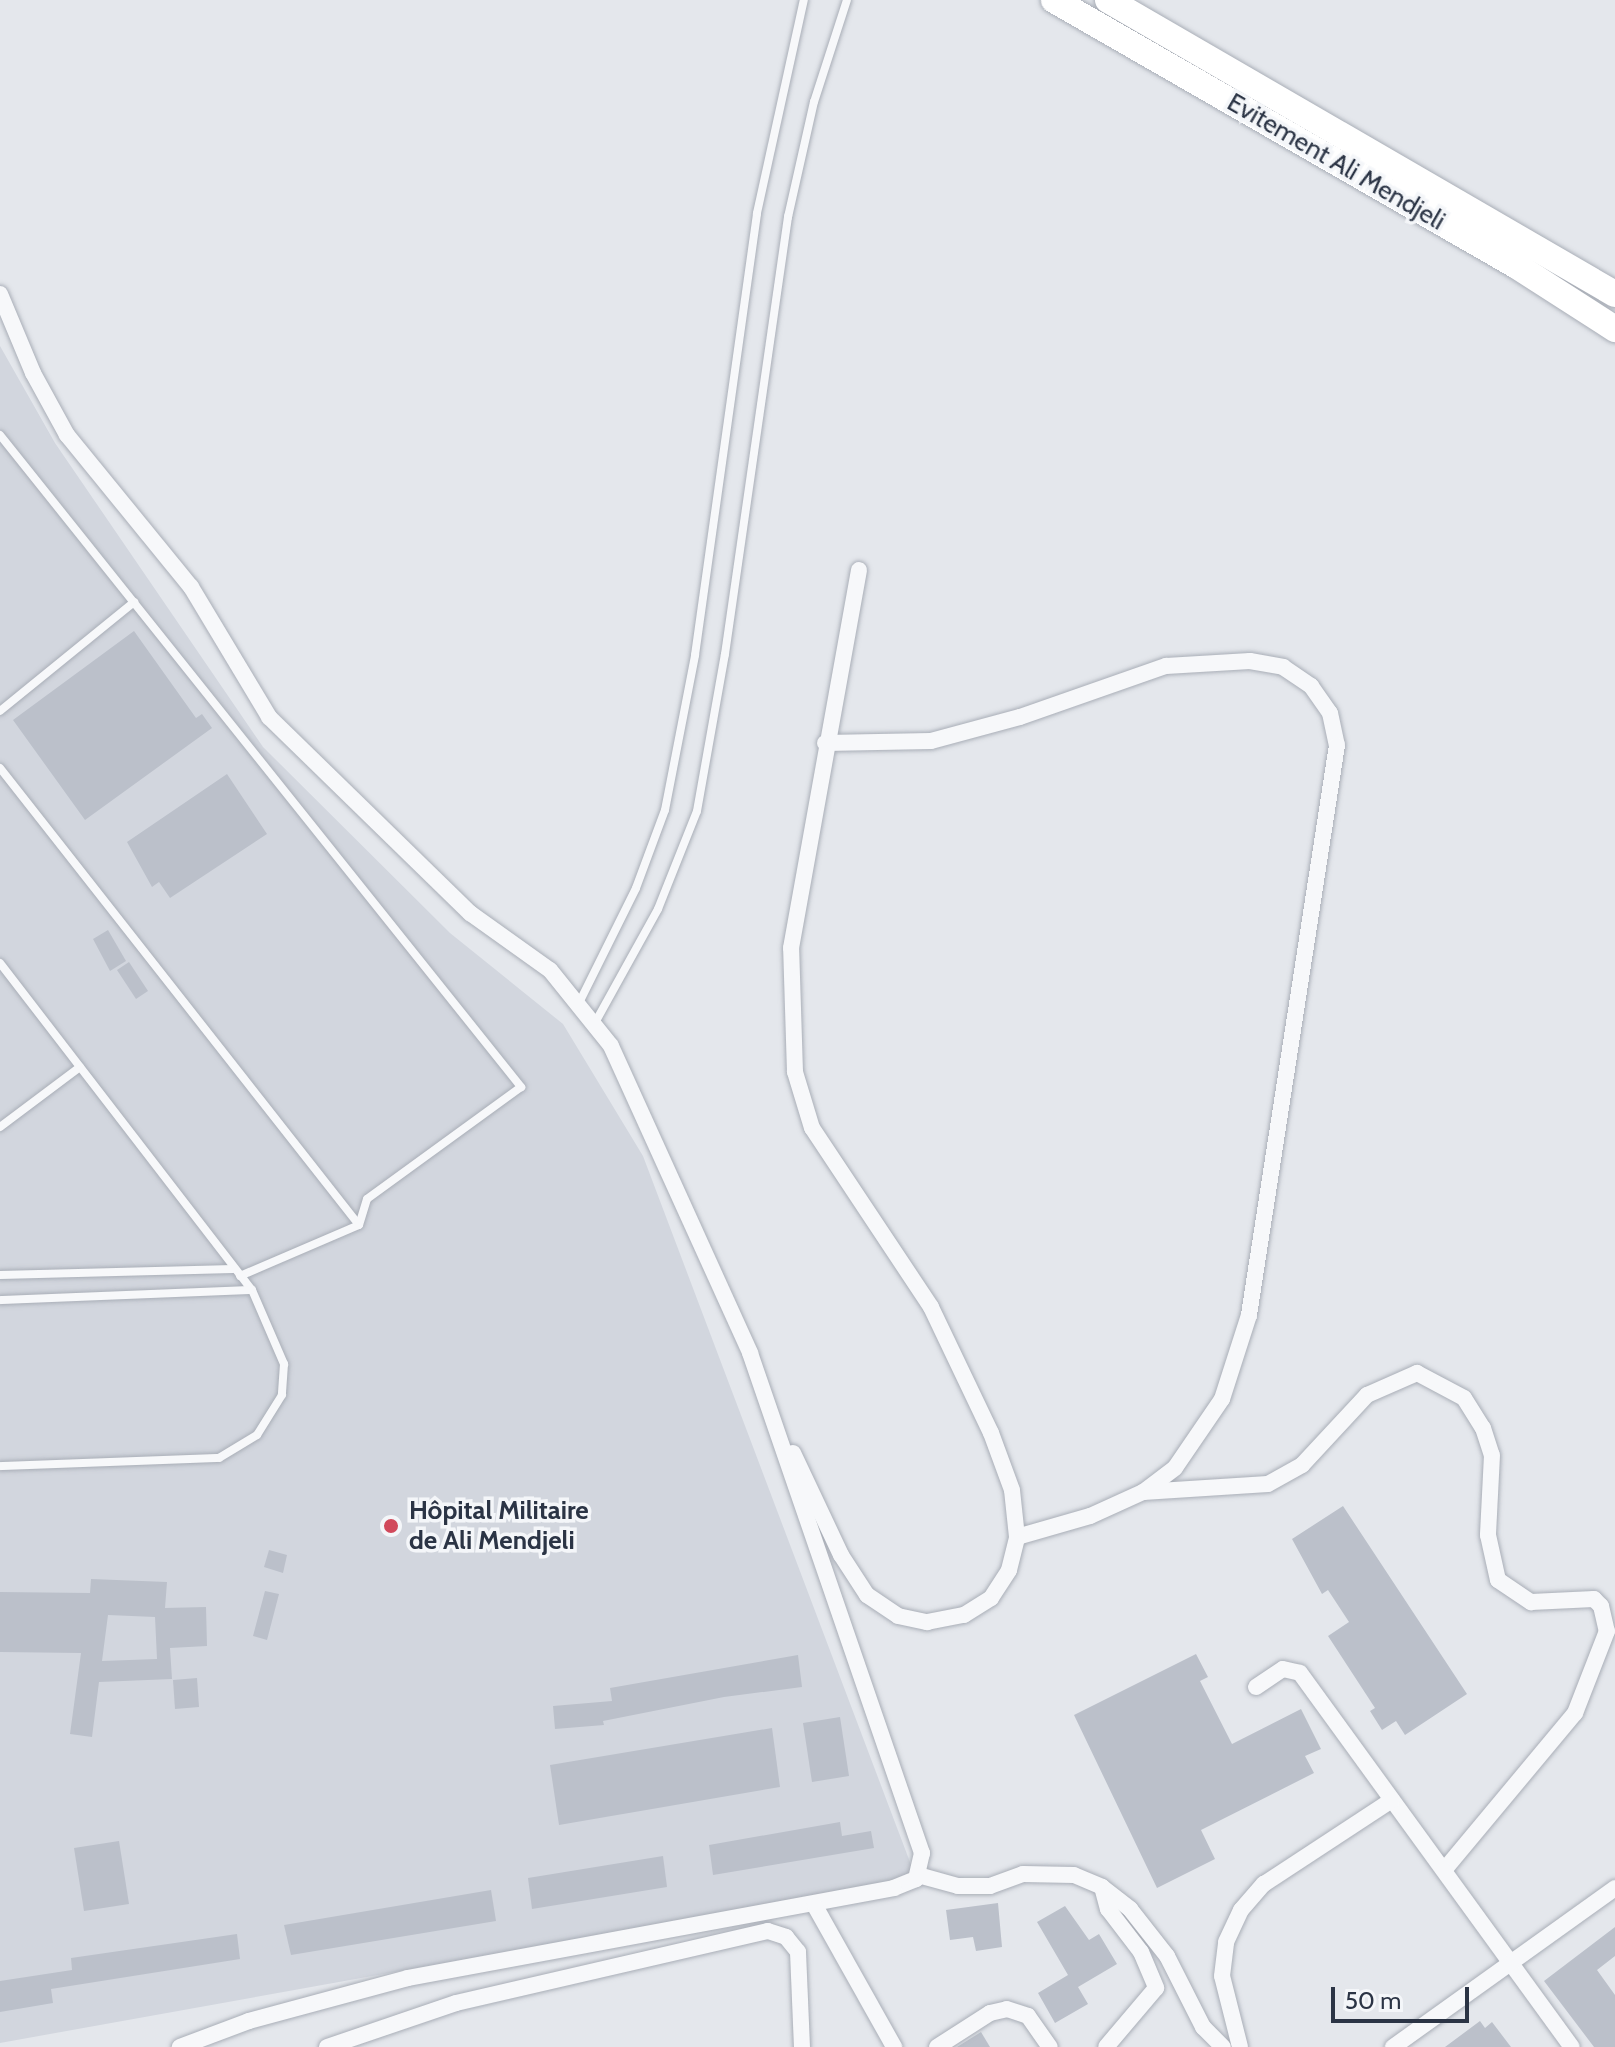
<!DOCTYPE html>
<meta charset="utf-8">
<style>
body{margin:0}
#map{position:relative;width:1615px;height:2047px;overflow:hidden;background:#e4e7ec;font-family:Cabin,sans-serif}
div>[style]{position:absolute}
[style*='--x']{left:calc(var(--x)*1px);top:calc(var(--y)*1px);width:calc(var(--w)*1px);rotate:calc(var(--a)*1deg)}
.built>*{inset:0;background:#d2d6de}
.building>*{inset:0;background:#bbc0ca}
.roads{filter:drop-shadow(0 0 2px #a9aeb7) drop-shadow(0 0 2px #a9aeb7)}
.service>*{height:8px;margin:-4px;padding:0 4px;transform-origin:4px;border-radius:4px;background:#f7f8fa}
.minor>*{height:16px;margin:-8px;padding:0 8px;transform-origin:8px;border-radius:8px;background:#f7f8fa}
.trunk>*{height:26px;margin:-13px;padding:0 13px;transform-origin:13px;border-radius:13px;background:#fff}
.dots>*{width:22px;height:22px;translate:-50% -50%;box-sizing:border-box;border:4px solid #f4f6f9;border-radius:50%}
span{translate:-50% -50%;white-space:nowrap;text-align:center;line-height:1.15;-webkit-text-stroke:7px #f4f6f9;paint-order:stroke}
.street-label{font-size:26px;color:#2b3445}
.poi-label{font-size:26px;color:#2b3445;font-weight:700}
.left{translate:0 -50%;text-align:left}
.scale{position:absolute;left:1331px;top:1987px;width:138px;height:36px;box-sizing:border-box;border:4px solid #2b3445;border-top:0;padding-left:10px;font-size:24px;line-height:28px;white-space:nowrap;color:#2b3445;-webkit-text-stroke:6px #f4f6f9;paint-order:stroke}
</style>
<div id="map">
<div class="built">
<div style="clip-path:polygon(0 346px,55px 443px,263px 747px,450px 933px,563px 1024px,643px 1156px,916px 1878px,0 2043px)"></div>
</div>
<div class="building">
<div style="clip-path:polygon(134px 631px,196px 718px,202px 714px,212px 728px,85px 820px,13px 720px)"></div>
<div style="clip-path:polygon(227px 774px,267px 834px,170px 898px,159px 882px,152px 887px,127px 842px)"></div>
<div style="clip-path:polygon(108px 930px,126px 961px,110px 971px,93px 939px)"></div>
<div style="clip-path:polygon(129px 962px,148px 991px,136px 999px,117px 970px)"></div>
<div style="clip-path:polygon(1343px 1506px,1467px 1694px,1405px 1735px,1396px 1721px,1382px 1730px,1370px 1711px,1375px 1708px,1328px 1636px,1349px 1622px,1328px 1590px,1322px 1594px,1292px 1539px)"></div>
<div style="clip-path:polygon(269px 1550px,287px 1555px,283px 1573px,264px 1567px)"></div>
<div style="clip-path:polygon(evenodd,91px 1579px,167px 1582px,165px 1608px,206px 1607px,207px 1646px,170px 1648px,172px 1679px,99px 1682px,92px 1737px,70px 1734px,81px 1653px,0 1652px,0 1592px,90px 1593px,91px 1579px,108px 1615px,155px 1617px,157px 1659px,102px 1661px,108px 1615px)"></div>
<div style="clip-path:polygon(265px 1591px,279px 1594px,267px 1640px,253px 1636px)"></div>
<div style="clip-path:polygon(1196px 1654px,1208px 1677px,1200px 1681px,1232px 1744px,1301px 1709px,1321px 1749px,1305px 1756px,1314px 1773px,1201px 1830px,1215px 1859px,1157px 1888px,1074px 1715px)"></div>
<div style="clip-path:polygon(798px 1655px,802px 1687px,724px 1697px,603px 1721px,604px 1725px,555px 1729px,553px 1706px,612px 1701px,610px 1688px)"></div>
<div style="clip-path:polygon(197px 1678px,199px 1707px,175px 1709px,173px 1680px)"></div>
<div style="clip-path:polygon(840px 1717px,849px 1776px,812px 1782px,803px 1723px)"></div>
<div style="clip-path:polygon(772px 1728px,780px 1787px,559px 1825px,550px 1765px)"></div>
<div style="clip-path:polygon(840px 1822px,842px 1836px,871px 1831px,874px 1848px,713px 1875px,709px 1845px)"></div>
<div style="clip-path:polygon(119px 1841px,129px 1904px,84px 1911px,74px 1848px)"></div>
<div style="clip-path:polygon(663px 1856px,667px 1887px,532px 1909px,528px 1878px)"></div>
<div style="clip-path:polygon(491px 1890px,496px 1921px,291px 1955px,284px 1925px)"></div>
<div style="clip-path:polygon(998px 1903px,1002px 1947px,976px 1951px,973px 1937px,950px 1940px,946px 1910px)"></div>
<div style="clip-path:polygon(1065px 1906px,1089px 1940px,1099px 1934px,1117px 1964px,1078px 1987px,1088px 2004px,1055px 2023px,1038px 1993px,1068px 1975px,1037px 1922px)"></div>
<div style="clip-path:polygon(1615px 1927px,1615px 1956px,1597px 1970px,1615px 1995px,1615px 2047px,1594px 2047px,1544px 1981px)"></div>
<div style="clip-path:polygon(237px 1934px,240px 1959px,51px 1989px,53px 2003px,0 2012px,0 1981px,72px 1970px,71px 1958px)"></div>
<div style="clip-path:polygon(1480px 2021px,1485px 2028px,1492px 2022px,1511px 2047px,1445px 2047px)"></div>
<div style="clip-path:polygon(981px 2032px,990px 2047px,957px 2047px)"></div>
</div>
<div class="roads">
<div class="service">
<div style="--x:0;--y:435;--w:835;--a:51.37"></div>
<div style="--x:521;--y:1087;--w:190;--a:144"></div>
<div style="--x:367;--y:1199;--w:27;--a:107"></div>
<div style="--x:0;--y:711;--w:173;--a:-39.1"></div>
<div style="--x:0;--y:768;--w:581;--a:51.85"></div>
<div style="--x:0;--y:963;--w:413;--a:52.4"></div>
<div style="--x:252;--y:1290;--w:81;--a:66.6"></div>
<div style="--x:284;--y:1364;--w:31;--a:94"></div>
<div style="--x:282;--y:1395;--w:47;--a:122"></div>
<div style="--x:257;--y:1435;--w:44;--a:148.8"></div>
<div style="--x:219;--y:1458;--w:219;--a:177.9"></div>
<div style="--x:579;--y:1003;--w:128;--a:-63.6"></div>
<div style="--x:636;--y:888;--w:83;--a:-69.6"></div>
<div style="--x:665;--y:810;--w:158;--a:-79"></div>
<div style="--x:695;--y:655;--w:446;--a:-82"></div>
<div style="--x:757;--y:213;--w:218;--a:-77.6"></div>
<div style="--x:596;--y:1021;--w:128;--a:-61"></div>
<div style="--x:658;--y:909;--w:105;--a:-68.3"></div>
<div style="--x:697;--y:811;--w:159;--a:-79.9"></div>
<div style="--x:725;--y:654;--w:442;--a:-81.8"></div>
<div style="--x:788;--y:217;--w:118;--a:-77.3"></div>
<div style="--x:814;--y:102;--w:107;--a:-72.1"></div>
<div style="--x:0;--y:1127;--w:100;--a:-36.9"></div>
<div style="--x:0;--y:1275;--w:233;--a:-1.5"></div>
<div style="--x:240;--y:1276;--w:129;--a:-23.2"></div>
<div style="--x:0;--y:1300;--w:252;--a:-2.3"></div>
</div>
<div class="minor">
<div style="--x:0;--y:294;--w:86;--a:67.3"></div>
<div style="--x:33;--y:373;--w:71;--a:61.3"></div>
<div style="--x:67;--y:435;--w:196;--a:50.8"></div>
<div style="--x:191;--y:587;--w:152;--a:59"></div>
<div style="--x:269;--y:717;--w:281;--a:44.3"></div>
<div style="--x:470;--y:913;--w:98;--a:35.5"></div>
<div style="--x:550;--y:970;--w:97;--a:51.2"></div>
<div style="--x:611;--y:1046;--w:337;--a:65.6"></div>
<div style="--x:750;--y:1353;--w:529;--a:71.02"></div>
<div style="--x:922;--y:1853;--w:27;--a:103"></div>
<div style="--x:916;--y:1879;--w:24;--a:158"></div>
<div style="--x:894;--y:1888;--w:494;--a:169.5"></div>
<div style="--x:408;--y:1978;--w:165;--a:164.9"></div>
<div style="--x:249;--y:2021;--w:74;--a:159.4"></div>
<div style="--x:825;--y:743;--w:106;--a:-1.1"></div>
<div style="--x:931;--y:741;--w:92;--a:-15.1"></div>
<div style="--x:1020;--y:717;--w:155;--a:-19.3"></div>
<div style="--x:1166;--y:666;--w:84;--a:-3.4"></div>
<div style="--x:1250;--y:661;--w:34;--a:10"></div>
<div style="--x:1283;--y:667;--w:34;--a:34"></div>
<div style="--x:1311;--y:686;--w:33;--a:55"></div>
<div style="--x:1330;--y:713;--w:33;--a:78"></div>
<div style="--x:1337;--y:745;--w:577;--a:98.78"></div>
<div style="--x:1249;--y:1315;--w:88;--a:107.8"></div>
<div style="--x:1222;--y:1399;--w:83;--a:124.3"></div>
<div style="--x:1175;--y:1468;--w:40;--a:143"></div>
<div style="--x:1143;--y:1492;--w:58;--a:155.6"></div>
<div style="--x:1090;--y:1516;--w:76;--a:164"></div>
<div style="--x:793;--y:1453;--w:113;--a:64.8"></div>
<div style="--x:841;--y:1555;--w:48;--a:57"></div>
<div style="--x:867;--y:1595;--w:37;--a:34"></div>
<div style="--x:898;--y:1616;--w:30;--a:12"></div>
<div style="--x:927;--y:1622;--w:38;--a:-11"></div>
<div style="--x:964;--y:1615;--w:32;--a:-32"></div>
<div style="--x:991;--y:1598;--w:33;--a:-57"></div>
<div style="--x:1009;--y:1570;--w:34;--a:-76"></div>
<div style="--x:1017;--y:1537;--w:47;--a:-96.1"></div>
<div style="--x:1012;--y:1490;--w:61;--a:-110.2"></div>
<div style="--x:991;--y:1433;--w:140;--a:-115.5"></div>
<div style="--x:931;--y:1307;--w:215;--a:-123.6"></div>
<div style="--x:812;--y:1128;--w:59;--a:-106.9"></div>
<div style="--x:795;--y:1072;--w:124;--a:-91.8"></div>
<div style="--x:791;--y:948;--w:384;--a:-79.8"></div>
<div style="--x:1143;--y:1492;--w:125;--a:-3.7"></div>
<div style="--x:1268;--y:1484;--w:39;--a:-29"></div>
<div style="--x:1302;--y:1465;--w:96;--a:-47.1"></div>
<div style="--x:1367;--y:1395;--w:55;--a:-23.7"></div>
<div style="--x:1417;--y:1373;--w:53;--a:28"></div>
<div style="--x:1464;--y:1398;--w:36;--a:58"></div>
<div style="--x:1483;--y:1428;--w:28;--a:72"></div>
<div style="--x:1492;--y:1455;--w:80;--a:92.9"></div>
<div style="--x:1488;--y:1535;--w:46;--a:77.5"></div>
<div style="--x:1498;--y:1580;--w:40;--a:34"></div>
<div style="--x:1531;--y:1602;--w:63;--a:-2.7"></div>
<div style="--x:1594;--y:1599;--w:10;--a:45"></div>
<div style="--x:1601;--y:1606;--w:26;--a:77"></div>
<div style="--x:1607;--y:1631;--w:88;--a:111.3"></div>
<div style="--x:1575;--y:1713;--w:204;--a:129.8"></div>
<div style="--x:1256;--y:1687;--w:32;--a:-34"></div>
<div style="--x:1283;--y:1669;--w:17;--a:13"></div>
<div style="--x:1300;--y:1673;--w:462;--a:54"></div>
<div style="--x:918;--y:1875;--w:41;--a:15.4"></div>
<div style="--x:958;--y:1886;--w:32;--a:0"></div>
<div style="--x:990;--y:1886;--w:35;--a:-20"></div>
<div style="--x:1023;--y:1874;--w:51;--a:1.1"></div>
<div style="--x:1074;--y:1875;--w:30;--a:23"></div>
<div style="--x:1102;--y:1887;--w:36;--a:38"></div>
<div style="--x:1130;--y:1909;--w:60;--a:51.8"></div>
<div style="--x:1167;--y:1956;--w:80;--a:63.1"></div>
<div style="--x:1203;--y:2027;--w:28;--a:45"></div>
<div style="--x:1102;--y:1887;--w:23;--a:75"></div>
<div style="--x:1108;--y:1909;--w:54;--a:52.5"></div>
<div style="--x:1141;--y:1952;--w:39;--a:67"></div>
<div style="--x:1156;--y:1988;--w:77;--a:130.3"></div>
<div style="--x:815;--y:1906;--w:162;--a:60.7"></div>
<div style="--x:327;--y:2047;--w:136;--a:-18.8"></div>
<div style="--x:456;--y:2003;--w:320;--a:-13"></div>
<div style="--x:768;--y:1931;--w:19;--a:18"></div>
<div style="--x:786;--y:1937;--w:19;--a:51"></div>
<div style="--x:798;--y:1952;--w:95;--a:87.6"></div>
<div style="--x:937;--y:2047;--w:63;--a:-32.7"></div>
<div style="--x:990;--y:2013;--w:17;--a:-13"></div>
<div style="--x:1007;--y:2009;--w:22;--a:18"></div>
<div style="--x:1028;--y:2016;--w:38;--a:55"></div>
<div style="--x:1240;--y:2047;--w:73;--a:-104.2"></div>
<div style="--x:1222;--y:1976;--w:34;--a:-83"></div>
<div style="--x:1226;--y:1942;--w:35;--a:-65"></div>
<div style="--x:1241;--y:1910;--w:35;--a:-49"></div>
<div style="--x:1264;--y:1884;--w:153;--a:-33.3"></div>
<div style="--x:1393;--y:2047;--w:273;--a:-35.6"></div>
</div>
<div class="trunk">
<div style="--x:1054;--y:0;--w:534;--a:29.88"></div>
<div style="--x:1517;--y:266;--w:117;--a:32.7"></div>
<div style="--x:1108;--y:0;--w:586;--a:30.11"></div>
</div>
</div>
<div class="dots">
<div style="left:391px;top:1526px;background:#d1495b"></div>
</div>
<div class="street-label">
<span style="left:1336px;top:162px;rotate:30deg">Evitement Ali Mendjeli</span>
</div>
<div class="poi-label">
<span class="left" style="left:409px;top:1526px">Hôpital Militaire<br>de Ali Mendjeli</span>
</div>
<div class="scale">50 m</div>
</div>
